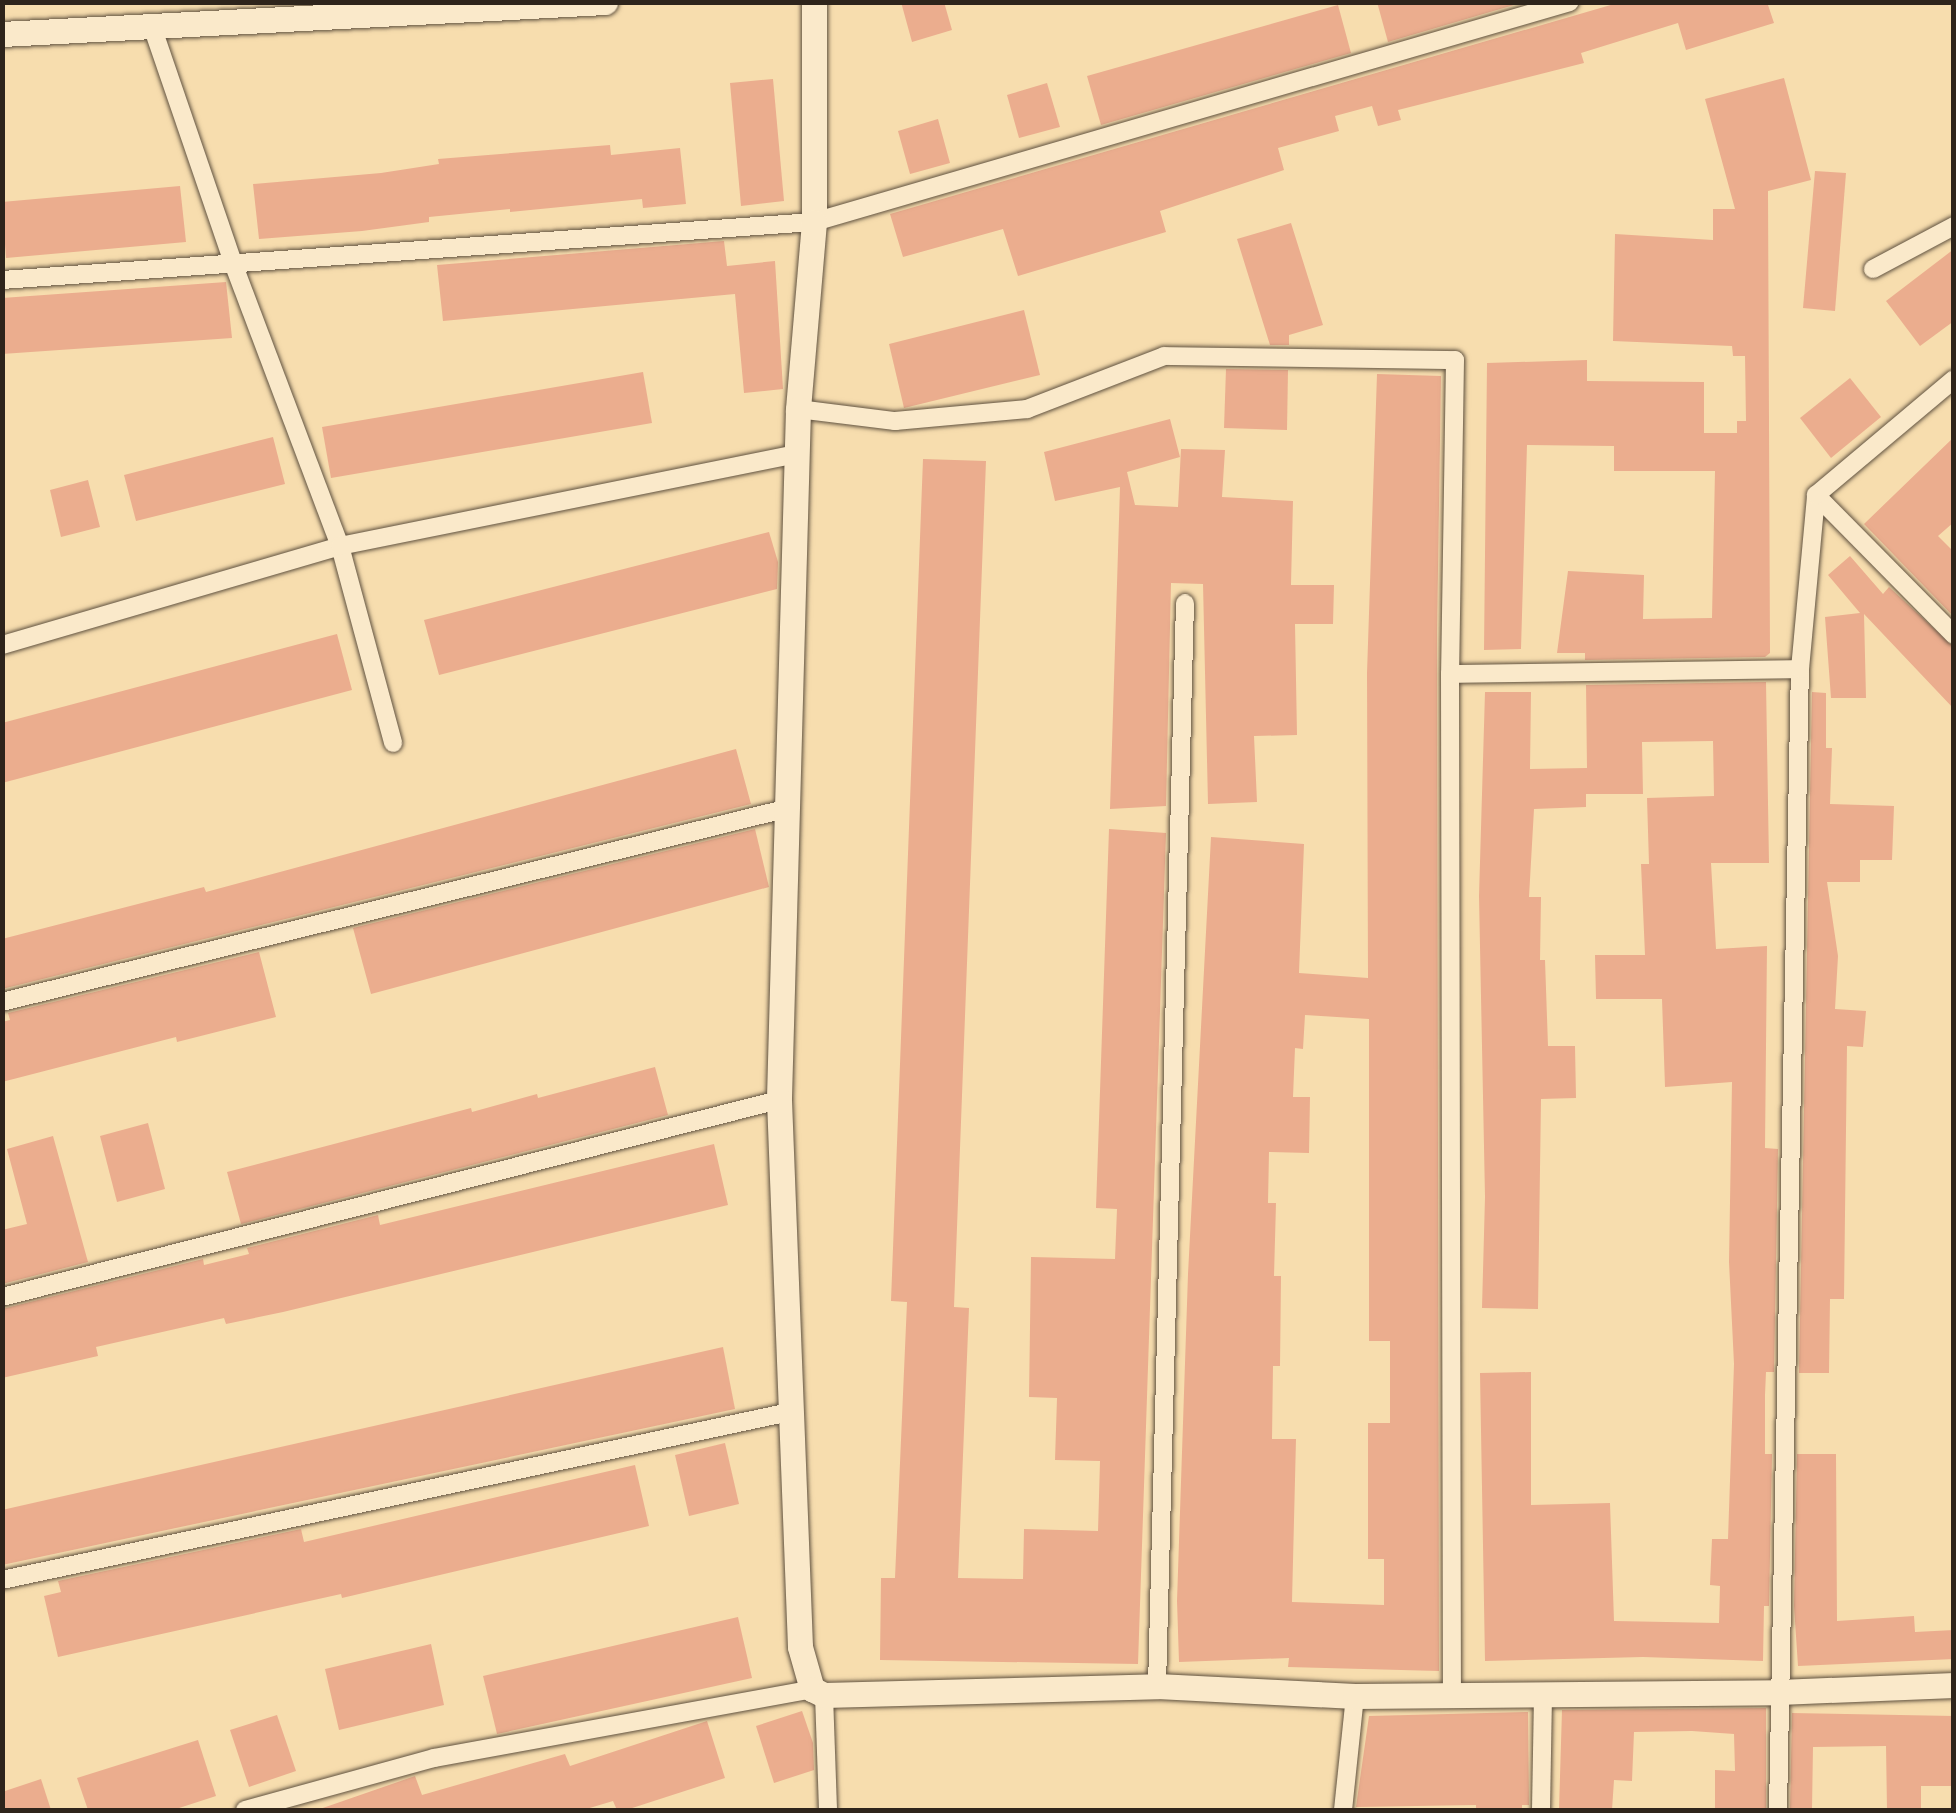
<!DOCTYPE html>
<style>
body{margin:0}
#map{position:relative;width:1956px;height:1813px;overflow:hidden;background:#f7ddae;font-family:"Gentium Book Plus",serif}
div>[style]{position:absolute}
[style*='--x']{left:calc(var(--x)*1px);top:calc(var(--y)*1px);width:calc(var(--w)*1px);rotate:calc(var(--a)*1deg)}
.building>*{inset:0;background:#ebad8e}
.roads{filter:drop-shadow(0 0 2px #605240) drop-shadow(0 0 2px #605240)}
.street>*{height:18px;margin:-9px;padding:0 9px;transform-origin:9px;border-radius:9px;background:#fae9ca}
.secondary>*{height:25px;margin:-12.5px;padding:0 12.5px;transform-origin:12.5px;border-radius:12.5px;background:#fae9ca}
span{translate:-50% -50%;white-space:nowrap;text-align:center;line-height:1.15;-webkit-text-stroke:9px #fae9ca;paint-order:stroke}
.frame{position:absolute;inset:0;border:5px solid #2e241b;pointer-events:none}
</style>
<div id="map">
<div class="building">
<div style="clip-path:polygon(901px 2px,944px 2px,952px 30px,912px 42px)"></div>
<div style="clip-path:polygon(1377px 2px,1524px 2px,1388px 42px)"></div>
<div style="clip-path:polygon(1621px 2px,1767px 2px,1774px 23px,1686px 50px,1678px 23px,1581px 53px,1584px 63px,1398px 110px,1401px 120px,1378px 126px,1372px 106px,1335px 116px,1339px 131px,1278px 148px,1284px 170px,1160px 211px,1166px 232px,1018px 276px,1003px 229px,903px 257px,890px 214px)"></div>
<div style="clip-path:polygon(1338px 5px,1351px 53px,1101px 125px,1087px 76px)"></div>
<div style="clip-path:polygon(1784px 78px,1811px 180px,1768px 191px,1770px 653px,1765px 657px,1585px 660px,1585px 653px,1557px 653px,1568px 571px,1644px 575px,1643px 619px,1712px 618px,1715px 471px,1614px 471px,1614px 446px,1527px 445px,1521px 649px,1484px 650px,1487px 363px,1587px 360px,1587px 381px,1704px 382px,1704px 433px,1737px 433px,1737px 421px,1746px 421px,1745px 356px,1733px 356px,1732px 346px,1613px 341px,1615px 234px,1713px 240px,1713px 209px,1735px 209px,1705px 99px)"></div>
<div style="clip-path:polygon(773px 79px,784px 201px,741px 206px,730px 83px)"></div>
<div style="clip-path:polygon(1047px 83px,1060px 127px,1019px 138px,1007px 95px)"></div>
<div style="clip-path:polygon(938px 119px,950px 163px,910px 174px,898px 131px)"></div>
<div style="clip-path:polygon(610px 145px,611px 155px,680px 148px,686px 204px,643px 208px,642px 199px,510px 212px,510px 209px,429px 217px,429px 222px,362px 231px,259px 239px,253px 184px,381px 173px,439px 164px,438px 159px)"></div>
<div style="clip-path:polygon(1815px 171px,1846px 173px,1835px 311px,1803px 308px)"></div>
<div style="clip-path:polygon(180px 186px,186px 242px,6px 258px,2px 202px)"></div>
<div style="clip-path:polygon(1291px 223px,1323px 325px,1289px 335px,1289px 345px,1270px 345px,1237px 239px)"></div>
<div style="clip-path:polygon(724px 241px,727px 266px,775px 261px,783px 389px,744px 393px,735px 294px,443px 321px,437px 265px)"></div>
<div style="clip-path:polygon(1954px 249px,1954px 321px,1920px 346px,1886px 301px)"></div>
<div style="clip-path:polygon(226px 282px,232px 338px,2px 354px,2px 298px)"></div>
<div style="clip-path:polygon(1024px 310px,1040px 375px,904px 408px,889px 344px)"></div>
<div style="clip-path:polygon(1226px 369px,1288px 370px,1287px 430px,1224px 428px)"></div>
<div style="clip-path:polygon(643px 372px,652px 423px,331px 478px,322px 427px)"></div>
<div style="clip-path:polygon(evenodd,1377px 374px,1441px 376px,1437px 633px,1439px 1671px,1288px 1667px,1289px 1658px,1179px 1662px,1177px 1601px,1188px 1274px,1211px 837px,1304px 844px,1299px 973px,1368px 978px,1367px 673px,1377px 374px,1305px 1015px,1369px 1019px,1369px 1341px,1390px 1341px,1390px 1423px,1368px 1423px,1368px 1559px,1384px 1559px,1384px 1605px,1292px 1602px,1296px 1439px,1272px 1439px,1273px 1366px,1280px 1366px,1281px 1276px,1274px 1276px,1276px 1203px,1268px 1203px,1269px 1152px,1309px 1153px,1310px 1097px,1293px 1097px,1295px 1048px,1303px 1049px,1305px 1015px)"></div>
<div style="clip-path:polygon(1850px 378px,1881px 417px,1831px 458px,1800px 418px)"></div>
<div style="clip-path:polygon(1170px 419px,1180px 457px,1127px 472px,1135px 505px,1178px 507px,1181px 449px,1225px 450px,1222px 497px,1293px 501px,1291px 585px,1334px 585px,1333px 624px,1295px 624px,1297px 735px,1254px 736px,1257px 802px,1208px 804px,1203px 584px,1171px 583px,1166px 806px,1110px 809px,1120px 487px,1055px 501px,1044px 452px)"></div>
<div style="clip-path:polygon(273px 437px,285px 484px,136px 521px,124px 475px)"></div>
<div style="clip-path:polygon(1954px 437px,1954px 522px,1938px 536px,1954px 552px,1954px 617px,1864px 524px)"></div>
<div style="clip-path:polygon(923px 459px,986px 461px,954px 1307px,969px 1308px,958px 1578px,1023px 1579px,1024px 1529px,1098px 1531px,1100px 1461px,1055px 1460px,1057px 1398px,1029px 1397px,1031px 1257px,1115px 1259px,1117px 1209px,1096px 1208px,1109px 829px,1166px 833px,1138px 1664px,880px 1660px,881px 1578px,895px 1578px,907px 1302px,891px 1301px)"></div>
<div style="clip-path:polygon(88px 480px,100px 527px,61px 537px,50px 490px)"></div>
<div style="clip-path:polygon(769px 532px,778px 562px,777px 589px,439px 675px,424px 620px)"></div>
<div style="clip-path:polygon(1850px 556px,1883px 594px,1889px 587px,1954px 647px,1954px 709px,1864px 614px,1866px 698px,1831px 698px,1825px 617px,1860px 613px,1828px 575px)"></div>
<div style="clip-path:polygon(337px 634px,352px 690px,2px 783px,2px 723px)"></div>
<div style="clip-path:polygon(1766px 682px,1769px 863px,1711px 863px,1716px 949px,1767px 946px,1765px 1148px,1778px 1149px,1774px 1372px,1766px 1372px,1765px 1395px,1765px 1454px,1772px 1454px,1769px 1606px,1764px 1606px,1763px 1661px,1643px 1657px,1485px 1661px,1480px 1373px,1531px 1372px,1531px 1505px,1610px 1503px,1614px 1621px,1719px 1623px,1720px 1586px,1710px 1585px,1712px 1539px,1728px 1539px,1734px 1364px,1729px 1262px,1732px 1082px,1665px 1087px,1662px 999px,1596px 999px,1595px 955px,1645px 955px,1641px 864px,1649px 864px,1647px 798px,1714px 796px,1713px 741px,1642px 742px,1643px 794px,1586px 794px,1586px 807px,1534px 809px,1529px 897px,1541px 897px,1540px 960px,1545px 960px,1548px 1046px,1575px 1046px,1576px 1098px,1541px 1099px,1538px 1309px,1482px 1308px,1485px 1197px,1479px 896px,1485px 692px,1531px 692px,1530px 769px,1587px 768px,1586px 685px)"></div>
<div style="clip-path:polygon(1812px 692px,1826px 693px,1826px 748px,1832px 748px,1830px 804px,1894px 806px,1892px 860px,1860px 860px,1860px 882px,1827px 882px,1838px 956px,1835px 1009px,1866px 1011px,1863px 1047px,1847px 1046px,1844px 1299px,1830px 1299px,1829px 1373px,1799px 1373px)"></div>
<div style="clip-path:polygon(736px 749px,751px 804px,2px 989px,2px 939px,204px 887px,206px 892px)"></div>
<div style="clip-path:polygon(755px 829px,769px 887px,371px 994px,353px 928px)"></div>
<div style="clip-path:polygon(259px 952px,276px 1017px,177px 1042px,176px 1037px,2px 1082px,2px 1022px,10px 1020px,8px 1013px)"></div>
<div style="clip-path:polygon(655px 1067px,668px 1115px,241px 1224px,227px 1172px,471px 1108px,472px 1112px,537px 1094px,538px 1098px)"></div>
<div style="clip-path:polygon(148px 1123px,165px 1189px,117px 1202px,100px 1136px)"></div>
<div style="clip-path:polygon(53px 1136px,88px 1262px,2px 1284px,2px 1230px,27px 1224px,7px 1149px)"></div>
<div style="clip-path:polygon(714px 1144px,728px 1205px,283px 1312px,226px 1324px,224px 1318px,96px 1347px,98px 1356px,2px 1378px,2px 1309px,203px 1259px,204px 1265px,249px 1254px,247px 1248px,378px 1215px,380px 1225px)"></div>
<div style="clip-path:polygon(723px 1347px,735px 1409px,2px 1565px,2px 1510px)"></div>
<div style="clip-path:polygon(725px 1443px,739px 1504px,689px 1516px,675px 1455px)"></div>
<div style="clip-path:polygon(1797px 1454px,1836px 1454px,1837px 1621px,1914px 1616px,1915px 1632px,1954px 1630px,1954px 1659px,1798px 1666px,1794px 1606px)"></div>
<div style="clip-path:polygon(635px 1465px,649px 1526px,342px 1598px,341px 1594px,58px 1657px,44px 1596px,61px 1592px,58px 1581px,301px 1529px,304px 1542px)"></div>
<div style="clip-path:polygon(738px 1617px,752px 1678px,497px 1734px,483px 1676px)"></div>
<div style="clip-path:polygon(431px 1644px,444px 1705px,339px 1730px,325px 1669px)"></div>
<div style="clip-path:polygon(1766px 1708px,1766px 1810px,1715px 1810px,1715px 1770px,1735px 1771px,1734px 1734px,1692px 1731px,1634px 1732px,1632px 1781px,1614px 1780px,1612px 1810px,1559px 1810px,1562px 1710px)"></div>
<div style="clip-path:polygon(802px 1711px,813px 1743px,814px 1770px,774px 1783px,756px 1726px)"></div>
<div style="clip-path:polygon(1528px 1712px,1529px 1805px,1522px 1805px,1522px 1810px,1476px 1810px,1476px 1805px,1356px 1807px,1369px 1716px)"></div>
<div style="clip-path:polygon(1792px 1713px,1954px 1716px,1954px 1786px,1921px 1786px,1921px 1810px,1887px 1810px,1886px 1746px,1813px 1747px,1812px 1810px,1790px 1810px)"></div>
<div style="clip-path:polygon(277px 1715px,296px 1771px,249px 1787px,230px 1730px)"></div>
<div style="clip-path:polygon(707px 1721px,725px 1778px,626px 1810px,617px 1810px,613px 1801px,583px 1810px,317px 1810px,415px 1776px,422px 1795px,565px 1754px,570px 1766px)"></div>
<div style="clip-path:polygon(198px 1740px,216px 1796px,173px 1810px,88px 1810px,77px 1778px)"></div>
<div style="clip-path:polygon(41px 1779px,51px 1810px,2px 1810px,2px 1792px)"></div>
</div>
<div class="roads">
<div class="street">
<div style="--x:153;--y:29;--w:247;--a:71.1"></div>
<div style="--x:233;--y:263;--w:303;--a:69.3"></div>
<div style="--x:340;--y:546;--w:204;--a:74.9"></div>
<div style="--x:1873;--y:269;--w:92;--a:-28"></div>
<div style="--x:2;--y:280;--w:814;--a:-4.09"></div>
<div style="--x:814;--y:222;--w:787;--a:-16.23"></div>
<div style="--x:798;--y:409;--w:98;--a:7.1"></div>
<div style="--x:895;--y:421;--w:133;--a:-5.2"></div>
<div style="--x:1027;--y:409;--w:147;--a:-21.1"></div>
<div style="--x:1164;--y:356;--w:291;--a:0.8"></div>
<div style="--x:1455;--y:360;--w:314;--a:90.9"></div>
<div style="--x:1450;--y:674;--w:1021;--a:89.89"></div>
<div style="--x:1816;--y:495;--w:197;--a:45.4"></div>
<div style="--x:2;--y:645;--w:352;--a:-16.3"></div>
<div style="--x:340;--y:546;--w:465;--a:-11.4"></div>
<div style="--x:1450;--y:674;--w:350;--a:-0.8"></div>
<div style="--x:2;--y:1002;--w:811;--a:-13.85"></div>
<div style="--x:2;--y:1297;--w:802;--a:-14.23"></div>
<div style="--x:2;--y:1580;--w:806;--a:-12.04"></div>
<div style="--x:1157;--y:1686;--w:1083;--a:-88.52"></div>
<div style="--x:824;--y:1695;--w:115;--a:88"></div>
<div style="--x:245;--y:1810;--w:196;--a:-15.4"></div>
<div style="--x:434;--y:1758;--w:384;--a:-10.3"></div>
<div style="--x:1343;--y:1810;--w:115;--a:-84"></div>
<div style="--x:1541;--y:1810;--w:115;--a:-89"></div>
<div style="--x:1778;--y:1810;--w:1141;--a:-88.9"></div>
<div style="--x:1800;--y:669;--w:175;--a:-84.7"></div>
<div style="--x:1816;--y:495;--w:180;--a:-40"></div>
</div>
<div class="secondary">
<div style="--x:814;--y:2;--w:220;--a:90"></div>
<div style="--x:814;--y:222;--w:188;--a:94.9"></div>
<div style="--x:798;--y:409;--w:691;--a:91.58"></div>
<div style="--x:779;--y:1100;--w:547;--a:87.8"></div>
<div style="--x:800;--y:1647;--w:44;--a:74.1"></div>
<div style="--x:812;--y:1689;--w:13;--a:27"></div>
<div style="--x:824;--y:1695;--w:333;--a:-1.5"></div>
<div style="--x:1157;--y:1686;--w:198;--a:2.9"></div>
<div style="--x:1355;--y:1696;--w:424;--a:-0.5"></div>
<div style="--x:1779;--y:1692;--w:175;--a:-2.3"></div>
<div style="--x:2;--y:34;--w:604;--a:-3.04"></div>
</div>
</div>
<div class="frame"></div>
</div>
